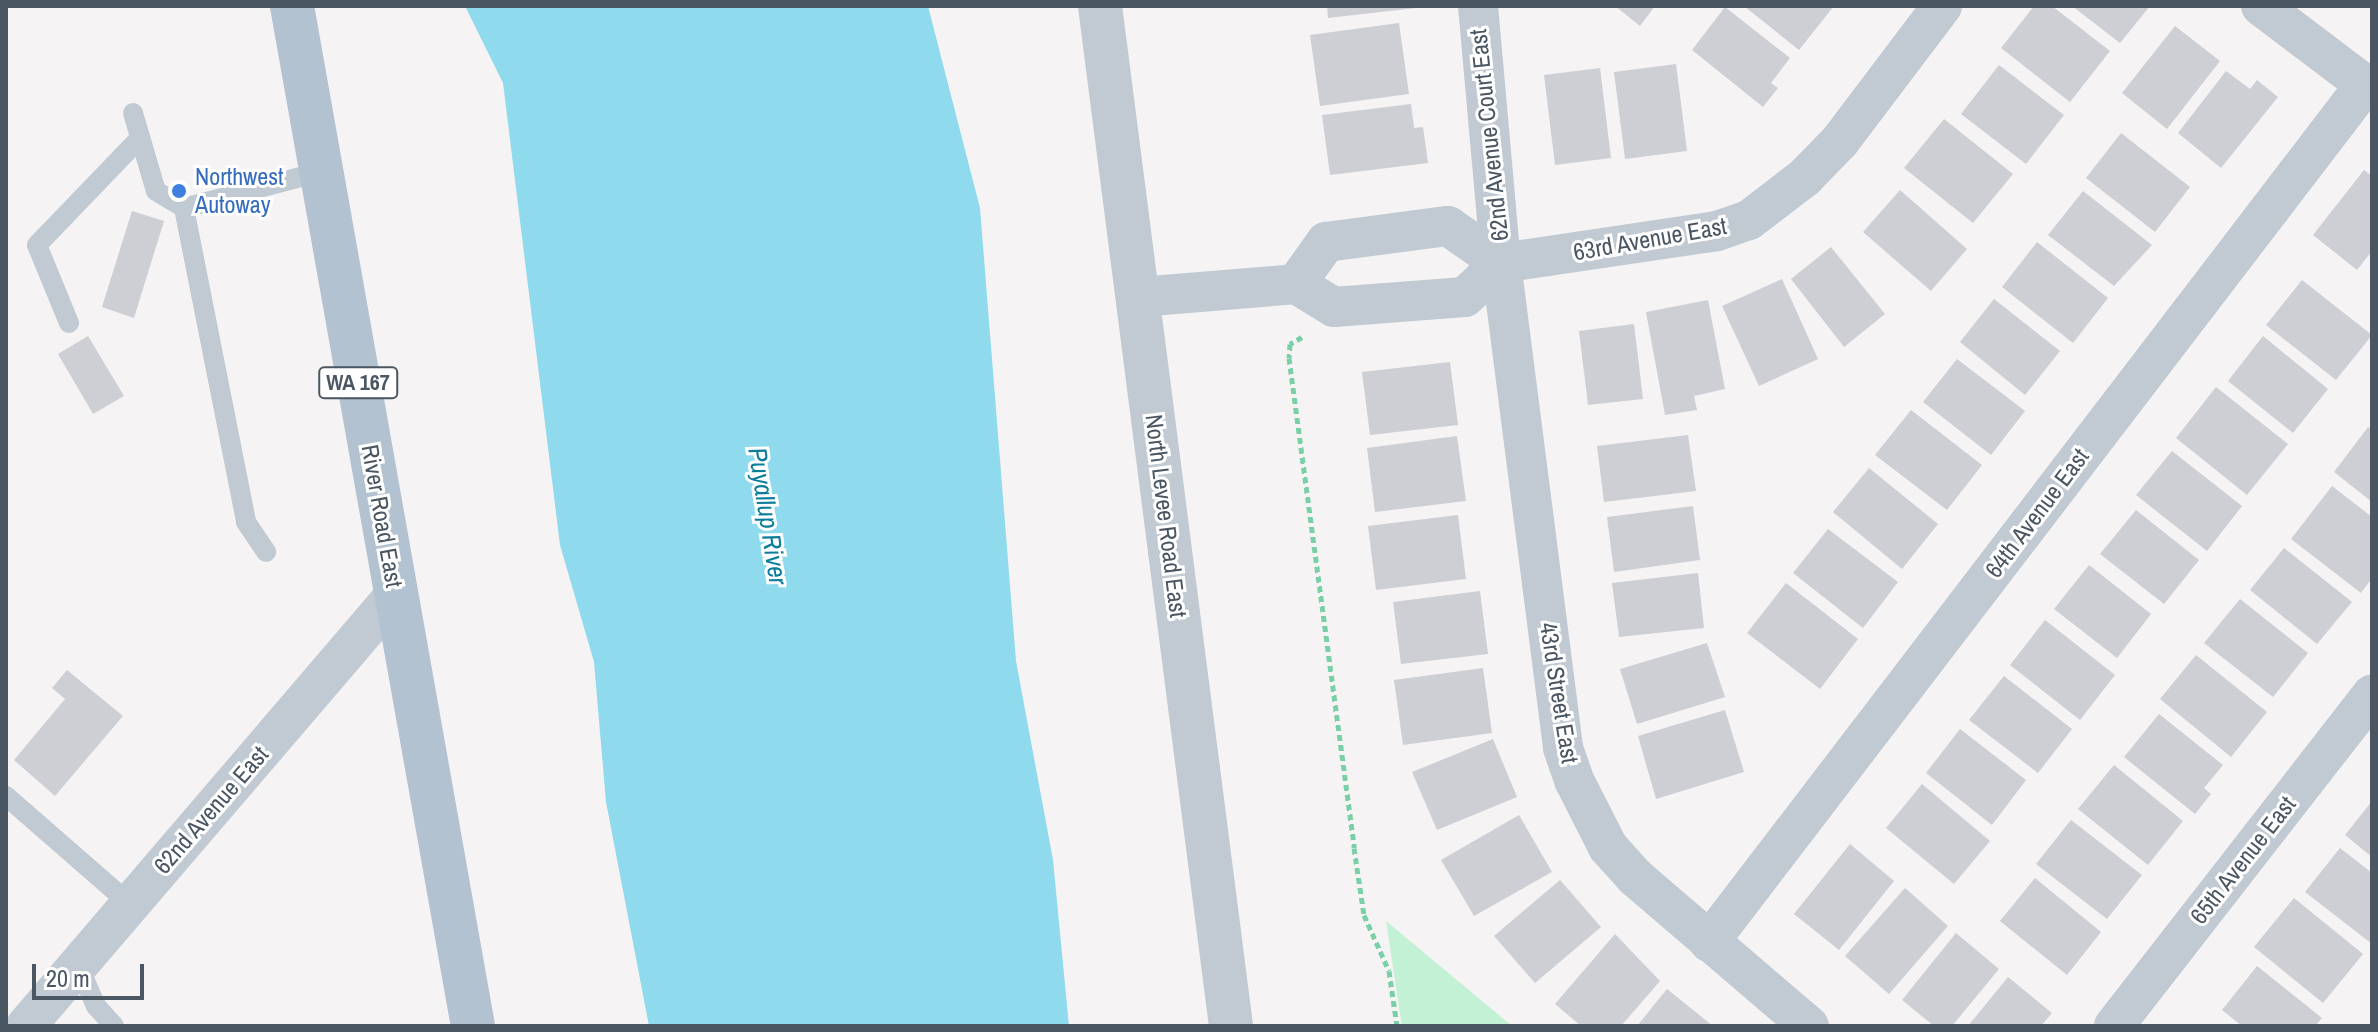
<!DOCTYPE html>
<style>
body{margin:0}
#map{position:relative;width:2378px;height:1032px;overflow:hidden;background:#f5f3f3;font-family:"Archivo Narrow",sans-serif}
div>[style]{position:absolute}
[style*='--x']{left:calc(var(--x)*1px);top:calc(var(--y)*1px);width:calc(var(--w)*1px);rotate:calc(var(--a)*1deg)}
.green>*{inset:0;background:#c3f1d5}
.water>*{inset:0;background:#90daee}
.building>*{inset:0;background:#cdcfd5}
.path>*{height:5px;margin-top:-2.5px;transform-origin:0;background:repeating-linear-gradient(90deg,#7ad0a6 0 6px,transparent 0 10px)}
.service>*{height:20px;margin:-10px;padding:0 10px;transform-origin:10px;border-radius:10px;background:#c1cad2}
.minor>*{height:40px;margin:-20px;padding:0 20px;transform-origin:20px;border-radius:20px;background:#c1cad2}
.tertiary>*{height:44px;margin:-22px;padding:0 22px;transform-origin:22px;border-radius:22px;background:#c1cad2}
.primary>*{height:44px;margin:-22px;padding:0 22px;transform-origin:22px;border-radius:22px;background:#b3c2d1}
.dots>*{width:22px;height:22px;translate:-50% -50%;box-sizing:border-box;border:4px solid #fff;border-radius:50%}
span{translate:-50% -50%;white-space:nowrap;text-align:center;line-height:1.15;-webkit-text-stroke:6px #fff;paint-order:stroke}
.shield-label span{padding:2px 6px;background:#fff;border:2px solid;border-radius:6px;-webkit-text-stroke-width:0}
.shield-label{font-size:22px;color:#4a5661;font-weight:700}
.street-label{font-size:24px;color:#4a5661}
.shop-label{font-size:24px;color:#366cbe}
.left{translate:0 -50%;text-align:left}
.water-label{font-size:26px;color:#0c7c9b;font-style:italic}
.frame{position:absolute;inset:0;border:8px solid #4a5661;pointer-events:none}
.scale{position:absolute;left:32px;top:964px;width:112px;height:36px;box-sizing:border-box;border:4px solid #4a5661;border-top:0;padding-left:10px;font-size:24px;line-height:28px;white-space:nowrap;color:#4a5661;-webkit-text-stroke:6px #fff;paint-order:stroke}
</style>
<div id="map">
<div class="green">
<div style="clip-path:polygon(1386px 921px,1512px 1026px,1402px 1026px)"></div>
</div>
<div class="water">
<div style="clip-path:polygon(465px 6px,928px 6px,980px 208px,1016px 661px,1053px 860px,1069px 1026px,649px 1026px,606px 802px,594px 662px,560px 545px,503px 83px)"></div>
</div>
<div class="building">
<div style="clip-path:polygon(1327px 6px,1416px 6px,1416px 8px,1328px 18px)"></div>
<div style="clip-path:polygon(1615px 6px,1655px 6px,1640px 26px)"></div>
<div style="clip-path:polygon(1744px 6px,1834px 6px,1799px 50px)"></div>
<div style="clip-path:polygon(2034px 6px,2052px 6px,2110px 51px,2070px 102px,2001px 48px)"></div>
<div style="clip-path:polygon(2072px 6px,2150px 6px,2120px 43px)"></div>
<div style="clip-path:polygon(1725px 7px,1790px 58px,1771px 83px,1778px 88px,1763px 107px,1692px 50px)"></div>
<div style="clip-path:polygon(1399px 23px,1409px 94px,1320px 106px,1310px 35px)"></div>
<div style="clip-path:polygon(2175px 26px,2220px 61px,2167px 129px,2122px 93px)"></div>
<div style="clip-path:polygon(1676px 64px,1687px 151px,1625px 159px,1614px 72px)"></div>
<div style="clip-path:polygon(1999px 65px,2064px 115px,2026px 164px,1961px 114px)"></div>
<div style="clip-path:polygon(1600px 68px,1611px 158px,1555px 165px,1544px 75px)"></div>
<div style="clip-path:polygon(2226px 71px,2250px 89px,2257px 80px,2278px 97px,2221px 168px,2178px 133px)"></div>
<div style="clip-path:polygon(1411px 104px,1414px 128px,1423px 127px,1428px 163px,1330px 175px,1322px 115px)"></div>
<div style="clip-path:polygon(1944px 119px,2013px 174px,1973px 223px,1904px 168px)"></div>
<div style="clip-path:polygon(2121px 133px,2190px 187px,2155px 232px,2086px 178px)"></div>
<div style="clip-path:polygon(2364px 170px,2372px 176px,2372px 251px,2357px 270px,2313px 235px)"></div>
<div style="clip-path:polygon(1900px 190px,1967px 249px,1931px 291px,1863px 232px)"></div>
<div style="clip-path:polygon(2083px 191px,2152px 245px,2114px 286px,2048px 235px)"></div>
<div style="clip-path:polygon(132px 211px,164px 221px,134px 318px,102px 307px)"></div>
<div style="clip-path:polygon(2037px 242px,2108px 298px,2073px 343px,2002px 287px)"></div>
<div style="clip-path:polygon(1831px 247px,1885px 314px,1844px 347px,1791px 279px)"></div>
<div style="clip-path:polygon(1782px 279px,1818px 359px,1759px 386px,1722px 306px)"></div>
<div style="clip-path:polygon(2302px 280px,2372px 335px,2336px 380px,2266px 325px)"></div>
<div style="clip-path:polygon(1994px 299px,2060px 351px,2025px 395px,1960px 342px)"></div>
<div style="clip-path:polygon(1708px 300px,1725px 389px,1694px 396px,1697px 410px,1665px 415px,1646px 312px)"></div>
<div style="clip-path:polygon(1634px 324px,1643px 399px,1588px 405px,1579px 331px)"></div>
<div style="clip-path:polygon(88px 336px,124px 396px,93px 414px,58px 354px)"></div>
<div style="clip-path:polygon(2263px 336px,2328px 389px,2293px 433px,2228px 381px)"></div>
<div style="clip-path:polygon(1957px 359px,2025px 411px,1991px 455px,1923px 402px)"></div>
<div style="clip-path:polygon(1450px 362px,1458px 425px,1370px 435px,1362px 372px)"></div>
<div style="clip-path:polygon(2216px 387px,2288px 444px,2247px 495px,2176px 438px)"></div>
<div style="clip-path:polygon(1911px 410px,1982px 465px,1947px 510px,1875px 455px)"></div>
<div style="clip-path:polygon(2368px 427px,2372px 430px,2372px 502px,2334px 472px)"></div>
<div style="clip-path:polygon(1688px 435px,1696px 491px,1604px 502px,1597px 446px)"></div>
<div style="clip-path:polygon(1457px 436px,1466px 501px,1375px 512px,1367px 448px)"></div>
<div style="clip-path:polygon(2172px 451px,2242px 506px,2207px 551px,2136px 495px)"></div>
<div style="clip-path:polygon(1869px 468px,1938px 524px,1902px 569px,1833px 512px)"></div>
<div style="clip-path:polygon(2332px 486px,2372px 517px,2372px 578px,2361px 593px,2291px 539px)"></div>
<div style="clip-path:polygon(1693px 506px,1700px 560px,1614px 572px,1607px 517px)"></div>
<div style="clip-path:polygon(2136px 510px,2199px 560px,2164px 604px,2100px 554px)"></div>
<div style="clip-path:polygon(1458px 515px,1466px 579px,1376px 590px,1368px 526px)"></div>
<div style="clip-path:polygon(1828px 529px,1898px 582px,1863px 628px,1793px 573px)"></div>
<div style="clip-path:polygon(2284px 548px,2352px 602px,2317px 644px,2250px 590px)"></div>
<div style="clip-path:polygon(2089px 565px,2151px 614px,2117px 658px,2054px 609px)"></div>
<div style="clip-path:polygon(1698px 573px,1704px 628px,1619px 637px,1612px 583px)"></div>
<div style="clip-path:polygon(1786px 583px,1858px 639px,1820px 689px,1747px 633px)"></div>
<div style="clip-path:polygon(1480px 591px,1488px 654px,1401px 664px,1393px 602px)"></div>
<div style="clip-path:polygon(2240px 599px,2308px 653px,2273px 697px,2204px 643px)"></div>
<div style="clip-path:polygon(2045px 620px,2115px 675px,2080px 720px,2010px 665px)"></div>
<div style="clip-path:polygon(1707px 643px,1725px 697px,1637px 724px,1620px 669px)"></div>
<div style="clip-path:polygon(2196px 655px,2267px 712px,2231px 757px,2160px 699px)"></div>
<div style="clip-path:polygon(1483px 668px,1492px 733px,1403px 745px,1394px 680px)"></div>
<div style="clip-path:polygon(67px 670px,123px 716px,55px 796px,14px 760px,65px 699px,52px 688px)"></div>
<div style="clip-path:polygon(2004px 676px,2072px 729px,2038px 773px,1969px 720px)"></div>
<div style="clip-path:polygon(1725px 710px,1744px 772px,1656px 799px,1638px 736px)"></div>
<div style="clip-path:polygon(2159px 714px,2223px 765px,2204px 788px,2211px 794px,2195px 814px,2124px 757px)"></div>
<div style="clip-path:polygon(1960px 729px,2026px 780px,1992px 825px,1926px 773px)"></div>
<div style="clip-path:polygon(1493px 739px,1517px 797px,1437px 830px,1412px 772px)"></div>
<div style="clip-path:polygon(2114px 765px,2183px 821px,2148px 865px,2078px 809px)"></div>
<div style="clip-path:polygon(1922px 784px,1990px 841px,1954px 884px,1886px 828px)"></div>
<div style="clip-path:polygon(2372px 801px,2372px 857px,2345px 835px)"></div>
<div style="clip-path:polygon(1519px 815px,1552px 872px,1474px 916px,1441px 860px)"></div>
<div style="clip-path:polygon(2071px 820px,2142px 875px,2107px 919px,2036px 864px)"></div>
<div style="clip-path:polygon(1850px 844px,1894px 881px,1839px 950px,1794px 914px)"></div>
<div style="clip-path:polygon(2340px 848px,2372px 873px,2372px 944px,2305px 892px)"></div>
<div style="clip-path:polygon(2035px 878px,2101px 932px,2067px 975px,2000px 921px)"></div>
<div style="clip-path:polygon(1560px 880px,1601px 927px,1535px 983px,1494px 936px)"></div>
<div style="clip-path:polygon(1905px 888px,1948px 926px,1889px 994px,1845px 956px)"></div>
<div style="clip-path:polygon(2294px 898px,2363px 954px,2323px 1003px,2254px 947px)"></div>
<div style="clip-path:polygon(1956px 933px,1999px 969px,1952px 1026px,1934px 1026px,1902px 1000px)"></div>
<div style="clip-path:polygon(1615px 934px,1660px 981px,1621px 1026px,1581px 1026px,1555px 1004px)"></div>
<div style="clip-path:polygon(2257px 966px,2322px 1018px,2315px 1026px,2242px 1026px,2222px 1010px)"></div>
<div style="clip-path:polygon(2008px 977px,2052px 1013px,2041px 1026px,1968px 1026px)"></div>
<div style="clip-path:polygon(1667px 989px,1713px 1026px,1637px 1026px)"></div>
</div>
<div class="path">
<div style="--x:1302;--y:337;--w:14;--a:150"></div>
<div style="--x:1290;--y:344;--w:14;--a:94"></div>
<div style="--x:1289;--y:358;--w:494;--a:82.4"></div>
<div style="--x:1354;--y:848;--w:68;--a:81.5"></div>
<div style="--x:1364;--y:915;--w:61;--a:65.9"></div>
<div style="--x:1389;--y:971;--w:56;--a:81.7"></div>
</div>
<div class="service">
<div style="--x:133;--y:113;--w:81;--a:73.6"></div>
<div style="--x:156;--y:191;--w:33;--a:31"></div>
<div style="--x:184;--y:208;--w:140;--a:-14.9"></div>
<div style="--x:184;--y:208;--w:320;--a:78.8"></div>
<div style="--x:246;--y:522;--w:36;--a:56"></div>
<div style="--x:69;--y:323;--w:84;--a:-112.3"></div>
<div style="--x:37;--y:245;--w:147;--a:-46.1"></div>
<div style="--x:6;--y:796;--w:164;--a:41.1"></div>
<div style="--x:78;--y:965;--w:45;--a:66.3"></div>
<div style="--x:96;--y:1006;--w:27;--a:48"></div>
</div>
<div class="minor">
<div style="--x:1478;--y:6;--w:258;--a:84.9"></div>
<div style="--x:1501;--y:263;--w:489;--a:82.7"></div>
<div style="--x:1563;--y:748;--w:36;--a:71"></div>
<div style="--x:1575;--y:782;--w:73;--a:63.1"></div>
<div style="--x:1608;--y:847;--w:40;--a:48"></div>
<div style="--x:1635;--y:877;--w:229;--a:40.6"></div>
<div style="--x:2261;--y:6;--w:139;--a:37.1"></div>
<div style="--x:1296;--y:284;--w:52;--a:-54.5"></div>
<div style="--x:1326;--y:242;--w:123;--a:-7.5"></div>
<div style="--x:1448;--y:226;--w:65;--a:34.9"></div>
<div style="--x:1139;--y:297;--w:158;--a:-4.7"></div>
<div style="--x:1296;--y:284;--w:44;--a:31.2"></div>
<div style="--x:1334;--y:307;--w:131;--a:-4.4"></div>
<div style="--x:1465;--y:297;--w:50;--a:-43.4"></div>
<div style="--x:1501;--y:263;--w:218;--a:-8.4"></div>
<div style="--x:1717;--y:231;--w:34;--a:-19"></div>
<div style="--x:1749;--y:220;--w:71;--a:-37.5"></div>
<div style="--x:1805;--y:177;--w:50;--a:-45.8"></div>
<div style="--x:1840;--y:141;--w:169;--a:-52.9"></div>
<div style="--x:1709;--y:942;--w:1079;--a:-52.57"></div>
<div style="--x:26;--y:1026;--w:569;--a:-49.42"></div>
<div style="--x:2114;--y:1026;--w:420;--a:-52.1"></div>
</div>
<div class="tertiary">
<div style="--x:1100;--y:6;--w:1028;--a:82.68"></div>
</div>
<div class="primary">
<div style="--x:292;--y:6;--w:1036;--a:79.94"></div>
</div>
<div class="dots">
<div style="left:179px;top:191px;background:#3f7fe0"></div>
</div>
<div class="shield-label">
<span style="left:358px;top:383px">WA 167</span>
</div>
<div class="street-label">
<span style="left:1489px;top:135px;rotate:-96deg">62nd Avenue Court East</span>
<span style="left:1650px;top:239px;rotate:-10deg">63rd Avenue East</span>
<span style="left:2037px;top:513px;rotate:-53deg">64th Avenue East</span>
<span style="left:382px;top:516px;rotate:80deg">River Road East</span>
<span style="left:1166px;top:516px;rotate:83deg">North Levee Road East</span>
<span style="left:1559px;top:693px;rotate:81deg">43rd Street East</span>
<span style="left:211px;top:810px;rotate:-49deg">62nd Avenue East</span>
<span style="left:2243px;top:860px;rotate:-52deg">65th Avenue East</span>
</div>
<div class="shop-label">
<span class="left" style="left:195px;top:191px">Northwest<br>Autoway</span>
</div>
<div class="water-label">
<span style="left:768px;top:516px;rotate:81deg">Puyallup River</span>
</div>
<div class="frame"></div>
<div class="scale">20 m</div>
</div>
